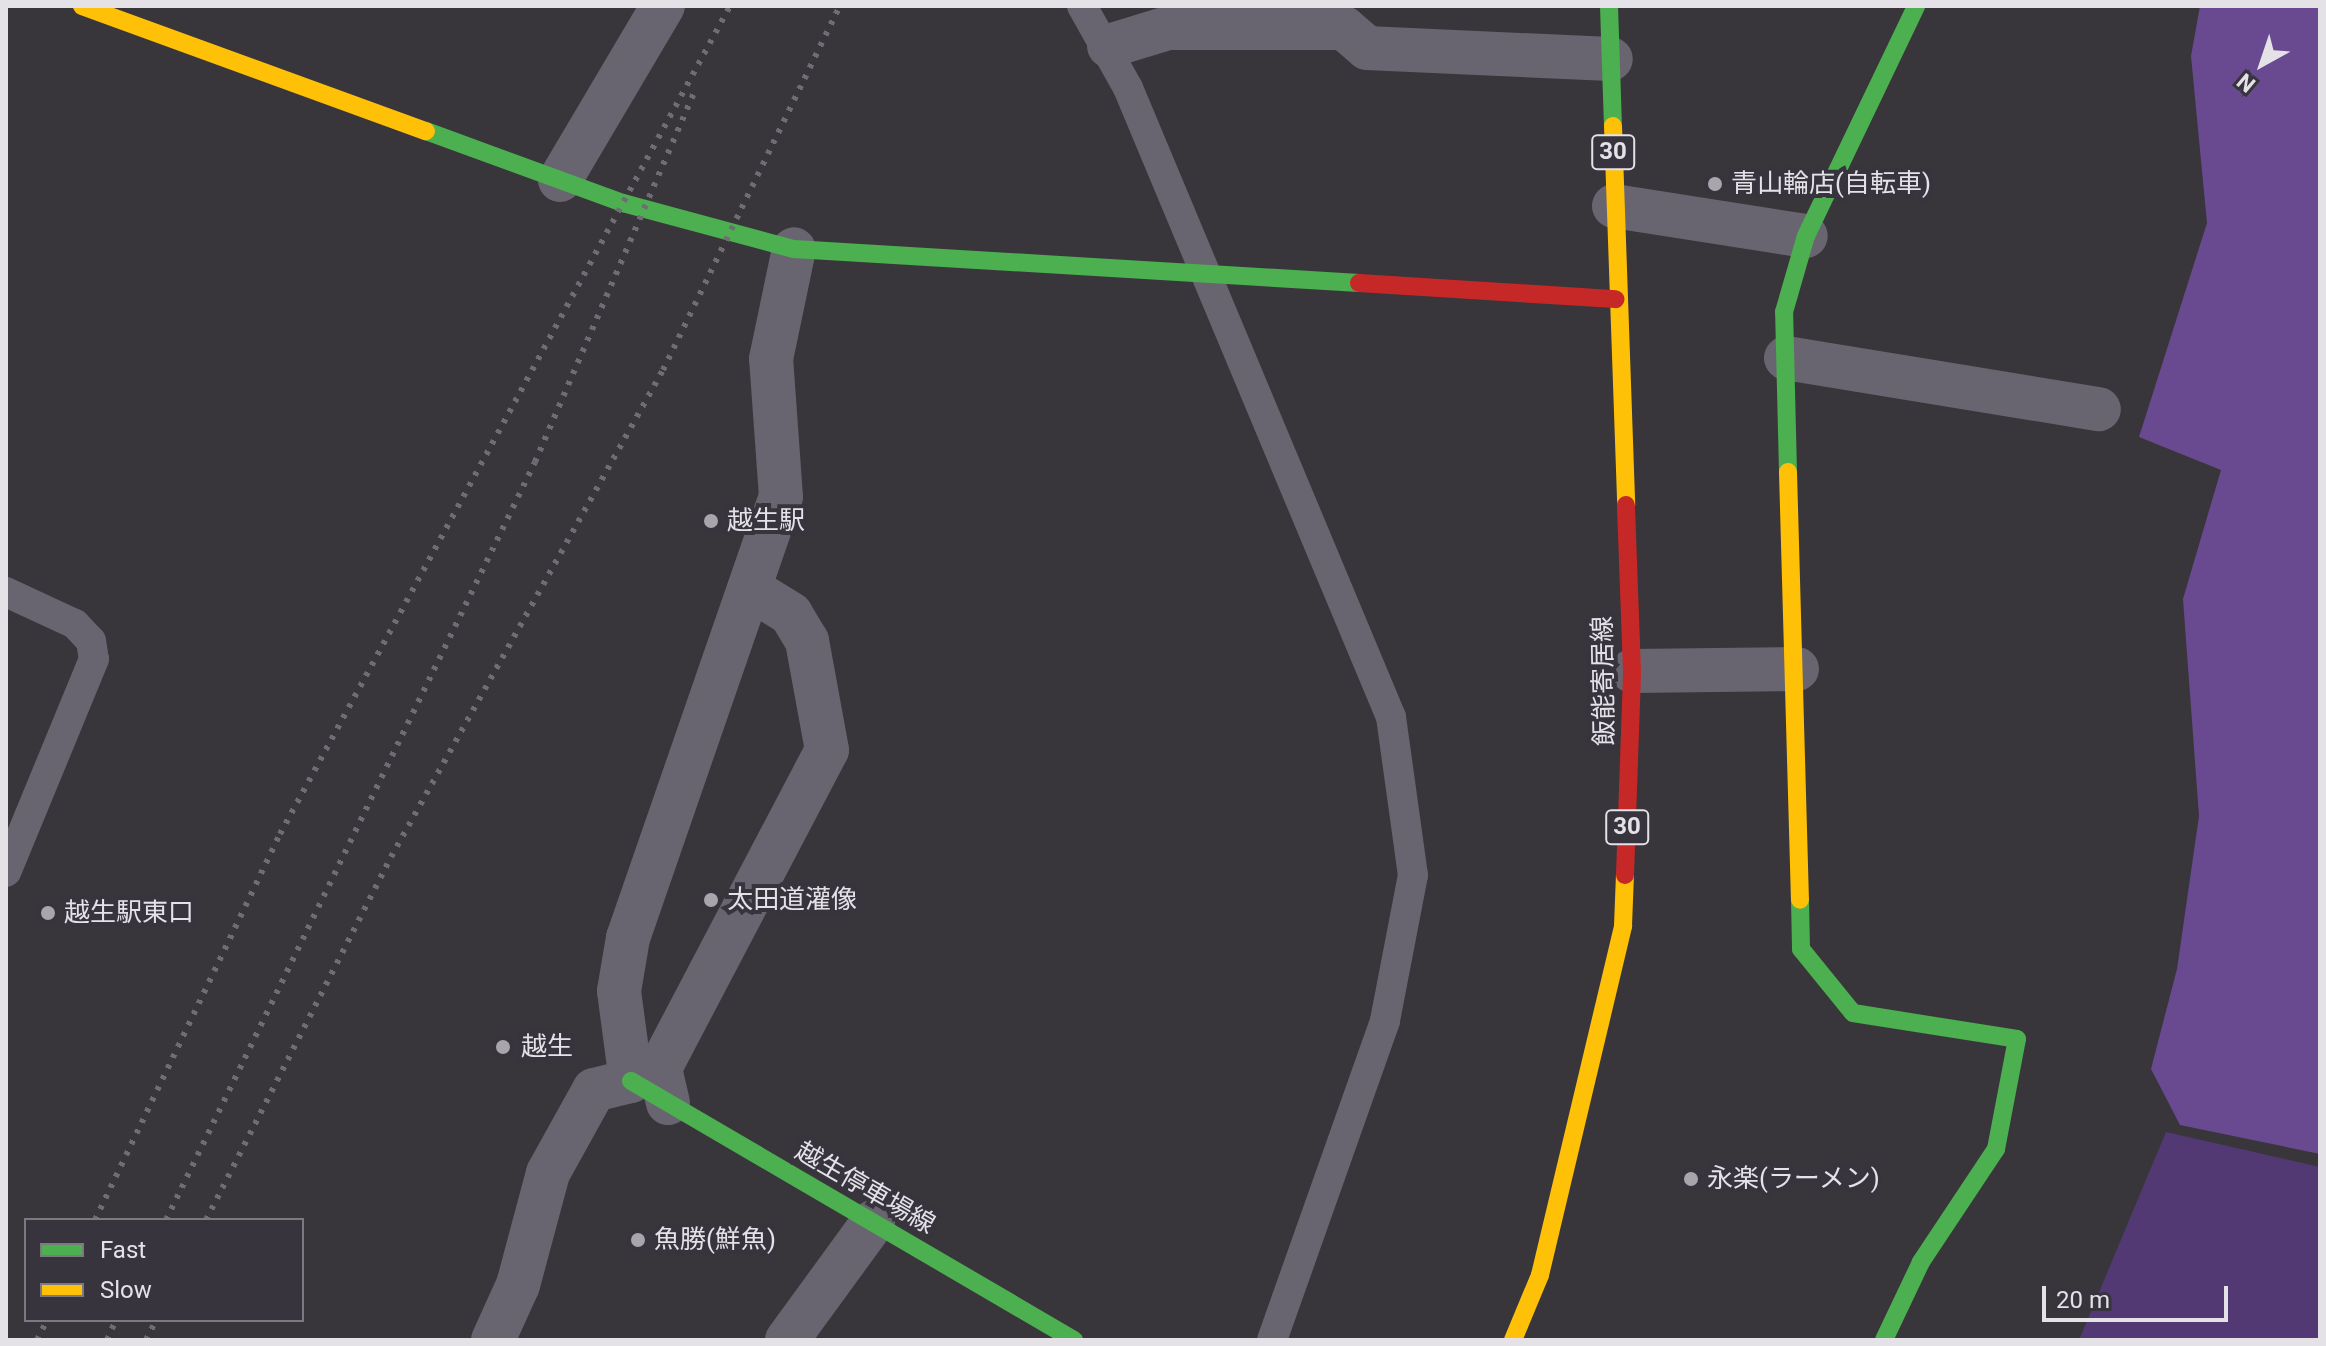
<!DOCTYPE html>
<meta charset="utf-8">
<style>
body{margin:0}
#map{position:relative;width:2326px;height:1346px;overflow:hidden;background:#38363b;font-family:Roboto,"Noto Sans JP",sans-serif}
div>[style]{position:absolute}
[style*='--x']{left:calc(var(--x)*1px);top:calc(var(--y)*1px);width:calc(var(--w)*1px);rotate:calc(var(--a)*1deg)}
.green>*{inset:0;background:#533973}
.forest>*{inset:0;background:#694a91}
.lane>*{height:30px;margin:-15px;padding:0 15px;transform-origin:15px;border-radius:15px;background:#696570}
.street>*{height:44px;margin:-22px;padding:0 22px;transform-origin:22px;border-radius:22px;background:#696570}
.fast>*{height:18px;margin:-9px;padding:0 9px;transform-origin:9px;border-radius:9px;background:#4caf50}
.slow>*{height:18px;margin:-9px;padding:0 9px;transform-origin:9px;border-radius:9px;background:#ffc107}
.jam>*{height:18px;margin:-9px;padding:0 9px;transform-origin:9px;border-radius:9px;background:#c62828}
.rail>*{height:6px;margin-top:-3px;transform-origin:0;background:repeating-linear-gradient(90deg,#6f6c73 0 4px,transparent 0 12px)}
.dots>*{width:22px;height:22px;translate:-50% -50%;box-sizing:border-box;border:4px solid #37343d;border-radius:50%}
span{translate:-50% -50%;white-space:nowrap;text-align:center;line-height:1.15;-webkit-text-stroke:8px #37343d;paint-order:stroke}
.shield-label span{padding:2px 6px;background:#37343d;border:2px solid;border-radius:6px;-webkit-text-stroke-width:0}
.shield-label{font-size:24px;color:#e4e2e7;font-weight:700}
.poi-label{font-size:26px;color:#e4e2e7}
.left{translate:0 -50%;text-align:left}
.street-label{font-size:26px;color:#e4e2e7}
.frame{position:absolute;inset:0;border:8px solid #e4e2e7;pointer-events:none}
.legend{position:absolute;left:24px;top:1218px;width:280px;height:104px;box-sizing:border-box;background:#37343d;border:2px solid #7c7a81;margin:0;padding:10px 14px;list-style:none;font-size:24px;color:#e4e2e7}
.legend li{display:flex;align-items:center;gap:16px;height:40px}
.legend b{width:40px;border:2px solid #7c7a81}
.north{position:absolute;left:2222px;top:24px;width:80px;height:80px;-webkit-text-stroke:6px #37343d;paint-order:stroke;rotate:220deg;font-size:22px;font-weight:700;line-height:32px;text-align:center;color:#e4e2e7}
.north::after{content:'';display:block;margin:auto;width:28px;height:36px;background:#e4e2e7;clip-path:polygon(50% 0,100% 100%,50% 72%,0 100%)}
.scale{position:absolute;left:2042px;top:1286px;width:186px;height:36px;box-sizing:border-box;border:4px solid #e4e2e7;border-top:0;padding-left:10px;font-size:24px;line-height:28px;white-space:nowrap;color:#e4e2e7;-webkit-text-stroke:6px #37343d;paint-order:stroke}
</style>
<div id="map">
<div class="green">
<div style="clip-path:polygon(2166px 1132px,2320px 1167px,2320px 1340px,2079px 1340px)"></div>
</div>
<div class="forest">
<div style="clip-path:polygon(2200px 6px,2320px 6px,2320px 1154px,2180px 1125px,2151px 1069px,2177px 969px,2199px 816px,2183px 599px,2221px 470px,2139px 437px,2207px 223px,2191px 56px)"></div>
</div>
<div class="lane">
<div style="--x:1082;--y:6;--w:94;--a:60.7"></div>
<div style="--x:1128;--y:88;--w:682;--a:67.31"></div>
<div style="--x:1391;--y:717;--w:160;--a:82.1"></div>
<div style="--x:1413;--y:875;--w:149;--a:100.9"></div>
<div style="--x:1385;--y:1021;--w:338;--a:109.5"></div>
<div style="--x:6;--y:592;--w:76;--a:24.9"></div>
<div style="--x:75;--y:624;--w:23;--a:47"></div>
<div style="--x:91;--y:641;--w:18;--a:81"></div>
<div style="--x:94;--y:659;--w:230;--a:112.4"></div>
</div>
<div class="street">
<div style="--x:1109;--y:46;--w:62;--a:-17"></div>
<div style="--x:1168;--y:28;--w:176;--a:0"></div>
<div style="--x:1344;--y:28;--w:30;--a:41"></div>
<div style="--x:1367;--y:48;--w:244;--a:2.6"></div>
<div style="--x:560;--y:180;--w:202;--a:-59.4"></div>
<div style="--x:1614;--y:206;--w:194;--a:8.9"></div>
<div style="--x:1786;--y:358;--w:317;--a:9.3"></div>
<div style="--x:1632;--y:671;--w:165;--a:-0.7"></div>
<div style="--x:668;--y:1103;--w:36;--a:-103"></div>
<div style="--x:660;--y:1068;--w:359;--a:-62.3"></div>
<div style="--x:827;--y:750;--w:111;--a:-100.4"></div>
<div style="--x:807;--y:641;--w:31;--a:-121"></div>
<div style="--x:791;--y:614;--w:49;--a:-148.2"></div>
<div style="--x:493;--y:1340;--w:60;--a:-65.6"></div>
<div style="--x:518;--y:1285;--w:116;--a:-75"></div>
<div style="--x:548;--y:1173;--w:95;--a:-61"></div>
<div style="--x:594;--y:1090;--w:38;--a:-14"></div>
<div style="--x:631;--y:1081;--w:91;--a:-97.6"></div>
<div style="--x:619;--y:991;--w:54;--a:-80.4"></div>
<div style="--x:628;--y:938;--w:467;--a:-70.9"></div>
<div style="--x:781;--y:497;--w:138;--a:-94.1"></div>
<div style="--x:771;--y:359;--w:112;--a:-78.2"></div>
<div style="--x:787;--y:1340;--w:146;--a:-53.9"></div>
</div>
<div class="fast">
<div style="--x:1609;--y:6;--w:120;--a:88.1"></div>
<div style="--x:426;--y:131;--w:210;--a:20.1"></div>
<div style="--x:623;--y:203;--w:177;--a:15.1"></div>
<div style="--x:794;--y:249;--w:566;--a:3.44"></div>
<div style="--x:1788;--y:472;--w:160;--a:-91.4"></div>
<div style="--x:1784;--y:312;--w:79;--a:-73.9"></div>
<div style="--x:1806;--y:236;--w:255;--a:-64.4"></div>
<div style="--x:1800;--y:900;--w:49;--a:88.8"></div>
<div style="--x:1801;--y:949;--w:82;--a:50.9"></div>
<div style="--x:1853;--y:1013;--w:166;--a:9"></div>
<div style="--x:2017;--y:1039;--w:112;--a:100.8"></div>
<div style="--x:1996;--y:1149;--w:136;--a:123.6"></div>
<div style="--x:1921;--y:1262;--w:86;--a:115.4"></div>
<div style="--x:631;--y:1081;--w:513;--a:30.31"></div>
</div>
<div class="slow">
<div style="--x:82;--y:6;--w:366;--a:20"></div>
<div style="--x:1613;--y:126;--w:379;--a:88"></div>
<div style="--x:1788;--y:472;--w:428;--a:88.4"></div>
<div style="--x:1513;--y:1340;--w:70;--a:-67.4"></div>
<div style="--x:1540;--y:1275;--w:359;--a:-76.6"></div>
<div style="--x:1623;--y:926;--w:51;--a:-87.8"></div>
</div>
<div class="jam">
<div style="--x:1359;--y:283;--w:257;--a:3.6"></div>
<div style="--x:1625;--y:875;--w:204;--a:-88"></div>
<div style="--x:1632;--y:671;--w:166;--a:-92.1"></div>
</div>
<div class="rail">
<div style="--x:95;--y:1220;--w:428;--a:-64.4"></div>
<div style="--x:280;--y:834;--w:942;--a:-61.48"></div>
<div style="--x:166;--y:1220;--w:843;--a:-64.04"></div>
<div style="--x:535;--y:462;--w:402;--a:-66.7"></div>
<div style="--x:206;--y:1220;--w:407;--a:-63"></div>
<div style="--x:391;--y:857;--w:558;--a:-60.82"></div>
<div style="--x:663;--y:370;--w:405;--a:-64.1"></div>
<div style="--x:37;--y:1340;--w:22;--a:-63"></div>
<div style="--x:107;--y:1340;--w:22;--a:-66"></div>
<div style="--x:146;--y:1340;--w:22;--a:-63"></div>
</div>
<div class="dots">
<div style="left:1715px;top:184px;background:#a8a6ab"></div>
<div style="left:711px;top:521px;background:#a8a6ab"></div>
<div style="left:711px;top:900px;background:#a8a6ab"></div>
<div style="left:48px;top:913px;background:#a8a6ab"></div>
<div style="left:503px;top:1047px;background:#a8a6ab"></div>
<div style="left:1691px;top:1179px;background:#a8a6ab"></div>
<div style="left:638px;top:1240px;background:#a8a6ab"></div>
</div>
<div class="shield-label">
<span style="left:1613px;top:152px">30</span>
<span style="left:1627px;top:827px">30</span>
</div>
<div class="poi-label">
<span class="left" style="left:1731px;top:184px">青山輪店(自転車)</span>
<span class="left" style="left:727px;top:521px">越生駅</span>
<span class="left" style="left:727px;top:900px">太田道灌像</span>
<span class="left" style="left:64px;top:913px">越生駅東口</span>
<span class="left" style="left:521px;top:1047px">越生</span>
<span class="left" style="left:1707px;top:1179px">永楽(ラーメン)</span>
<span class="left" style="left:654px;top:1240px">魚勝(鮮魚)</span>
</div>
<div class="street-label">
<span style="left:1604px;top:681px;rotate:-91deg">飯能寄居線</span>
<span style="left:865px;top:1188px;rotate:30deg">越生停車場線</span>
</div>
<div class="frame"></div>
<ul class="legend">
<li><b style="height:10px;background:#4caf50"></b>Fast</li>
<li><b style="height:10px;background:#ffc107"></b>Slow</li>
</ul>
<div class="north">N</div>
<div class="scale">20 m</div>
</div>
